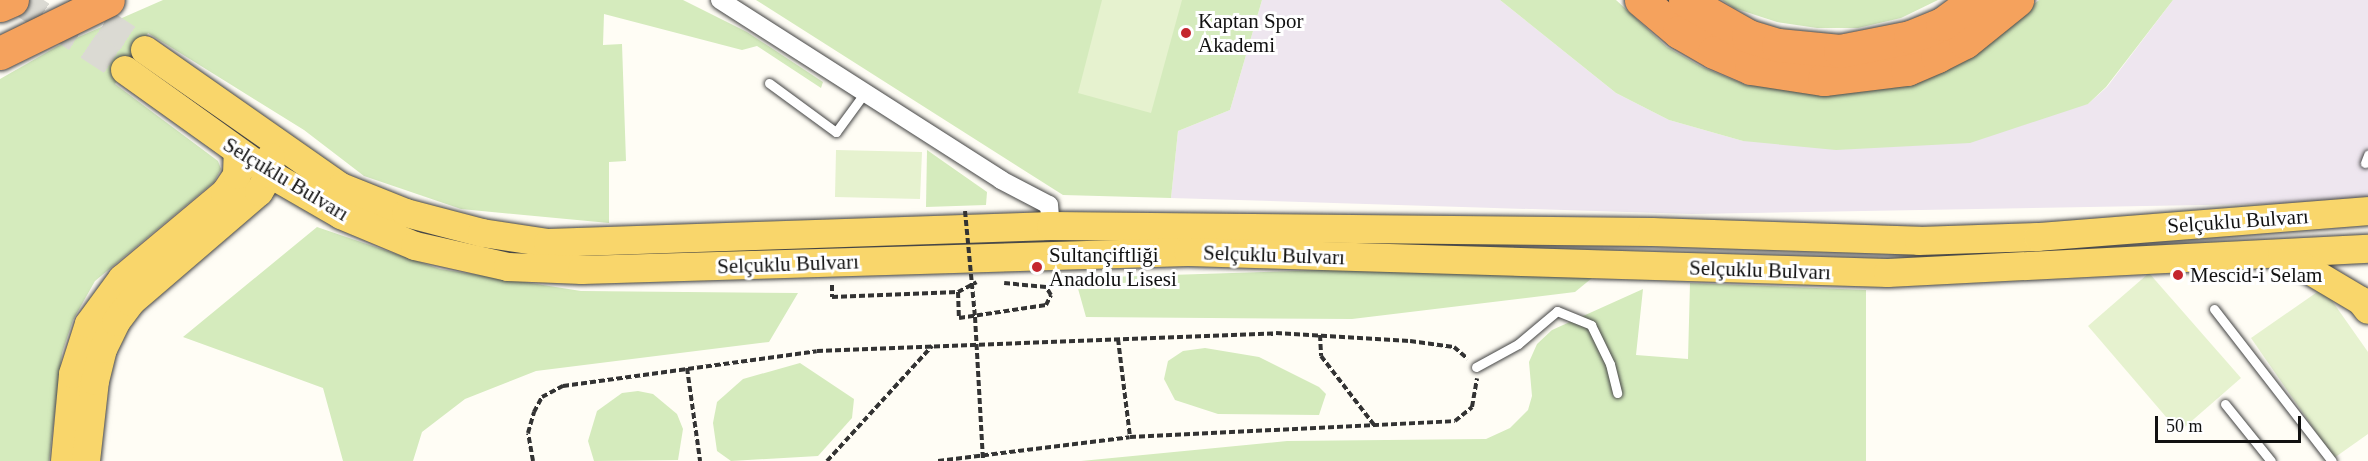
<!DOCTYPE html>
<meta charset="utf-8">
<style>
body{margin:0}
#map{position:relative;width:2368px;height:461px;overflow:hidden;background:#fffdf5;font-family:Georgia,serif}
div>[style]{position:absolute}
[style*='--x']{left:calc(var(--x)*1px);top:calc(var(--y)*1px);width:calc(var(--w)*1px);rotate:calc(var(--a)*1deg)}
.industrial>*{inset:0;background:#eee6ef}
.green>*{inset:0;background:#d5ebbd}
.pitch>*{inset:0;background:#e6f2cf}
.primary-tunnel>*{height:28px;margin-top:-14px;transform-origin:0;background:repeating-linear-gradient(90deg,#dbdad3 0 28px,transparent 0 42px)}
.path>*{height:4px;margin-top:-2px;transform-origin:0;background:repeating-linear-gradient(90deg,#333 0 6px,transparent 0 9px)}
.roads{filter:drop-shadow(0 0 2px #444) drop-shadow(0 0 2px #444)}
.lane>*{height:9px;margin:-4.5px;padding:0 4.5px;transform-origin:4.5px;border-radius:4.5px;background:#fff}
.street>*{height:18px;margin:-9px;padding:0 9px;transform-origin:9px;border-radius:9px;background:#fff}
.primary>*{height:28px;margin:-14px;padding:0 14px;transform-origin:14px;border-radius:14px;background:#f9d66b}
.highway>*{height:33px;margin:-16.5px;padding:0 16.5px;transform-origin:16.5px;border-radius:16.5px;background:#f5a25d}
.path-bridge>*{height:4px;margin-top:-2px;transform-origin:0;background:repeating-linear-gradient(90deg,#333 0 6px,transparent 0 9px)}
.dots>*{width:16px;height:16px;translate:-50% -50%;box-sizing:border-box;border:3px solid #fff;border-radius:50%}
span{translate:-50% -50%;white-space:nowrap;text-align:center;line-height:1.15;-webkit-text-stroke:6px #fff;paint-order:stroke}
.poi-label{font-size:21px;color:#111}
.left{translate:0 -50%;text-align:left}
.street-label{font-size:21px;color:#111}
.scale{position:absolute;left:2155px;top:416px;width:146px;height:27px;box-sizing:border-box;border:3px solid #111;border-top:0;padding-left:8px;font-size:18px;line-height:21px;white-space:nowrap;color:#111;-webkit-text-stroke:4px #fff;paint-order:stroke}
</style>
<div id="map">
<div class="industrial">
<div style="clip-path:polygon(1262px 0,1500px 0,1616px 93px,1669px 120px,1743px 141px,2088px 104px,2107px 87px,2173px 0,2368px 0,2368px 202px,1692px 214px,1171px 198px,1178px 131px,1230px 110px)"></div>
</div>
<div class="green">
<div style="clip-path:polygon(163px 0,683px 0,747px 32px,823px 82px,821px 88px,757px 46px,742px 50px,604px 14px,603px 45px,622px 44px,626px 161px,609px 162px,609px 223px,461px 209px,364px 176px,304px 130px,148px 33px,115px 84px,218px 161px,221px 169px,214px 182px,95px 281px,73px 320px,62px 353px,49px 461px,0 461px,0 79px,58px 46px)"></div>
<div style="clip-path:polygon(756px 0,1262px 0,1230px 110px,1178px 131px,1171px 198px,1063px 195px)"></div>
<div style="clip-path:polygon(1500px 0,1616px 0,1667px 47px,1702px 67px,1746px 85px,1814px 92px,1973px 55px,2039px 0,2173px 0,2106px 87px,2088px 104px,1970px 143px,1836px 150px,1743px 141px,1669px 120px,1616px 93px)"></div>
<div style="clip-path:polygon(1722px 0,1938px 0,1901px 18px,1858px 28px,1817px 28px,1777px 22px,1734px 8px)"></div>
<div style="clip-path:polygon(927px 150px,987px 192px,986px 205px,926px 207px)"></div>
<div style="clip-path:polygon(317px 227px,440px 269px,581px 291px,798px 293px,769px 342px,536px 371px,465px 399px,422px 432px,413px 461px,343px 461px,323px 388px,183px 337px)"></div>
<div style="clip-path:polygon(1327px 270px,1592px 278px,1575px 292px,1352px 319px,1086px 317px,1075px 278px)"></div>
<div style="clip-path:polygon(1690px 283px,1866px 290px,1866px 461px,1081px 461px,1287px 441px,1486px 439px,1510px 428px,1528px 410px,1532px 396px,1529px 362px,1537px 344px,1552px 330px,1643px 289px,1636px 355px,1688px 359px)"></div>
<div style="clip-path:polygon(1205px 348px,1259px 357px,1319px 387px,1326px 394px,1319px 415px,1218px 414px,1175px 400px,1164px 379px,1168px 361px,1183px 351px)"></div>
<div style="clip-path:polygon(800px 363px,854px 399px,852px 418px,818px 456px,731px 461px,717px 451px,713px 423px,717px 402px,743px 379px)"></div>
<div style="clip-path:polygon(638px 391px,653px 394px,677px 414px,683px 429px,678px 460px,594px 461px,588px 441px,597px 411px,622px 393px)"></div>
</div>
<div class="pitch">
<div style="clip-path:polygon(1102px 0,1182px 0,1151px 113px,1078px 93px)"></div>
<div style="clip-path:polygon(836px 150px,922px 152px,920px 199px,835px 197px)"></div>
<div style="clip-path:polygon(2149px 273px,2241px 378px,2179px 432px,2088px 326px)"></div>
<div style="clip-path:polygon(2323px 288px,2368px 352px,2368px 434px,2334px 458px,2251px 338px)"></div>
</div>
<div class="primary-tunnel">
<div style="--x:18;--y:0;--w:128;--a:33.2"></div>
<div style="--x:69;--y:0;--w:91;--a:33.3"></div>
</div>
<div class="path">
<div style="--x:832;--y:285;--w:12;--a:90"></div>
<div style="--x:832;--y:297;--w:126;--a:-2.3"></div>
<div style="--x:958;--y:292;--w:26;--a:88"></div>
<div style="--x:959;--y:318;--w:88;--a:-8.5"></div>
<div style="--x:1046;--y:305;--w:11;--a:-63"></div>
<div style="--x:1051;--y:295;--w:9;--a:-122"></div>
<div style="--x:1046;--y:287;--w:42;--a:-174.6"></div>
<div style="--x:958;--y:292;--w:21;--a:-28"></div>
<div style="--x:975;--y:317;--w:144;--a:86.8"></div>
<div style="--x:1320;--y:335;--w:21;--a:87"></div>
<div style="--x:1321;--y:356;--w:88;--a:52.4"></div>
<div style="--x:1118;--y:339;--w:99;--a:83"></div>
<div style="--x:687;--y:368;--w:94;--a:82"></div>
<div style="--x:533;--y:461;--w:28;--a:-100"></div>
<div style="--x:528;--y:433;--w:22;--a:-74"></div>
<div style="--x:534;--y:412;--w:17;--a:-62"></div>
<div style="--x:542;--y:397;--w:24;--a:-28"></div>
<div style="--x:563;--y:386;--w:256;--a:-7.8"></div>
<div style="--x:817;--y:351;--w:459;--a:-2.2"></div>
<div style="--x:1276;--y:333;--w:134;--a:3.4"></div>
<div style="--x:1410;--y:341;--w:44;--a:7.8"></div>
<div style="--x:1454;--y:347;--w:18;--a:41"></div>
<div style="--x:827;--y:461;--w:156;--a:-47.6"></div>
<div style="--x:938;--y:461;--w:193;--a:-7.1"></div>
<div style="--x:1130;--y:437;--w:325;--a:-2.8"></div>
<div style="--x:1455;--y:421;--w:22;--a:-39"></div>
<div style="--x:1472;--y:407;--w:29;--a:-80"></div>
</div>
<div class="roads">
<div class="lane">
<div style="--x:769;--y:83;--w:83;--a:36.2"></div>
<div style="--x:836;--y:132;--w:51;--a:-53.8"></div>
<div style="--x:2365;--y:163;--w:9;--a:-69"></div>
<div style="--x:2214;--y:309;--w:192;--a:52.2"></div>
<div style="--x:1476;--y:367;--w:48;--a:-28.7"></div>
<div style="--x:1518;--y:344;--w:51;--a:-40.2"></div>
<div style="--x:1557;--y:311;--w:37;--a:22"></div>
<div style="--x:1591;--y:325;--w:43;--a:64"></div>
<div style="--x:1610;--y:364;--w:30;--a:76"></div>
<div style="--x:2225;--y:404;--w:73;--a:51.1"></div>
</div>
<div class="street">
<div style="--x:720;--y:0;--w:334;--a:32.6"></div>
<div style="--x:1001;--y:180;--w:54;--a:27.5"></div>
<div style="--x:1049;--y:205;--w:21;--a:85"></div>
</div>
<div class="primary">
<div style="--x:145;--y:50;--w:239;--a:35"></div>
<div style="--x:341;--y:187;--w:70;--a:21.8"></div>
<div style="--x:406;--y:213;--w:79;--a:14.7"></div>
<div style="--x:482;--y:233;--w:67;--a:8.6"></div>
<div style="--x:548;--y:243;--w:503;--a:-1.94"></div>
<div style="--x:1051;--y:226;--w:601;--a:0.57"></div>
<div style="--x:1652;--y:232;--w:267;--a:1.9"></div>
<div style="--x:1919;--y:241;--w:119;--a:-1.9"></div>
<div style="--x:2038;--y:237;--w:331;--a:-4.5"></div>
<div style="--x:125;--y:70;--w:178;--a:35.6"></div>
<div style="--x:270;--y:174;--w:82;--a:30"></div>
<div style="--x:341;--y:215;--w:80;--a:22.7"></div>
<div style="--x:415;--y:246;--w:95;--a:12.7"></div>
<div style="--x:508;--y:267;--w:74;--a:2.3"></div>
<div style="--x:582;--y:270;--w:606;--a:-1.7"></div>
<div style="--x:1188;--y:252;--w:700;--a:1.72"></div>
<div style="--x:1888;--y:273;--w:481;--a:-2.9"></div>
<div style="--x:2282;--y:254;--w:92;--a:30.7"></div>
<div style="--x:2361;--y:301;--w:11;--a:52"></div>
<div style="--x:65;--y:461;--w:87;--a:-84.7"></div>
<div style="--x:73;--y:374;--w:52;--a:-72.3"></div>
<div style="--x:89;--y:324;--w:56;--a:-53.7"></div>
<div style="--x:122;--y:279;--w:134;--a:-39.9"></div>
<div style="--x:225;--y:193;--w:22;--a:-56"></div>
<div style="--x:237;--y:175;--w:23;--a:-88"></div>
<div style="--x:86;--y:461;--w:81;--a:-83.6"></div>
<div style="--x:95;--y:381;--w:33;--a:-76"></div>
<div style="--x:103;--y:349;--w:30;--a:-64"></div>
<div style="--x:116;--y:322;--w:25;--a:-53"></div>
<div style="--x:131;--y:302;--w:169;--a:-40.7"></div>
<div style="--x:259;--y:192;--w:21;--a:-59"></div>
<div style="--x:270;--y:174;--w:17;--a:-87"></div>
</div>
<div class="highway">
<div style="--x:1641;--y:0;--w:50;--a:40.1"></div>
<div style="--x:1679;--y:32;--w:40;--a:29.7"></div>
<div style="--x:1714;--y:52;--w:40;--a:23.4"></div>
<div style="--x:1751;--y:68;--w:74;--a:8.6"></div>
<div style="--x:1824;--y:79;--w:84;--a:-6.9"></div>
<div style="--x:1907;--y:69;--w:33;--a:-23"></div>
<div style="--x:1937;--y:56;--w:31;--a:-27"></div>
<div style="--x:1965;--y:42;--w:67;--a:-38.9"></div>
<div style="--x:1685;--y:0;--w:73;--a:29.7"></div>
<div style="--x:1748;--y:36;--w:31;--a:17"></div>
<div style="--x:1778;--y:45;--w:62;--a:5.5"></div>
<div style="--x:1840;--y:51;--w:71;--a:-11.3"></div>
<div style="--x:1910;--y:37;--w:35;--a:-22"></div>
<div style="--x:1942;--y:24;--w:41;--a:-36"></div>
<div style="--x:0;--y:5;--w:13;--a:-23"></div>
<div style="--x:0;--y:53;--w:120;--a:-26.1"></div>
</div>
</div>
<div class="path-bridge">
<div style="--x:965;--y:211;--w:106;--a:84.6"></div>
</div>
<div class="dots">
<div style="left:1186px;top:33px;background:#c4262e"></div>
<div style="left:1037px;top:267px;background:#c4262e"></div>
<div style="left:2178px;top:275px;background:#c4262e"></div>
</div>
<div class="poi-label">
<span class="left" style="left:1198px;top:33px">Kaptan Spor<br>Akademi</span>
<span class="left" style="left:1049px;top:267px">Sultançiftliği<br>Anadolu Lisesi</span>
<span class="left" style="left:2190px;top:275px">Mescid-i Selam</span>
</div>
<div class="street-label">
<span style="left:286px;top:179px;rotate:31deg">Selçuklu Bulvarı</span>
<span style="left:2238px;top:221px;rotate:-4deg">Selçuklu Bulvarı</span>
<span style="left:1274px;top:255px;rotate:2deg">Selçuklu Bulvarı</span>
<span style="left:788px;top:264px;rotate:-2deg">Selçuklu Bulvarı</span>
<span style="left:1760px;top:270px;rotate:2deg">Selçuklu Bulvarı</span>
</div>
<div class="scale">50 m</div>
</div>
